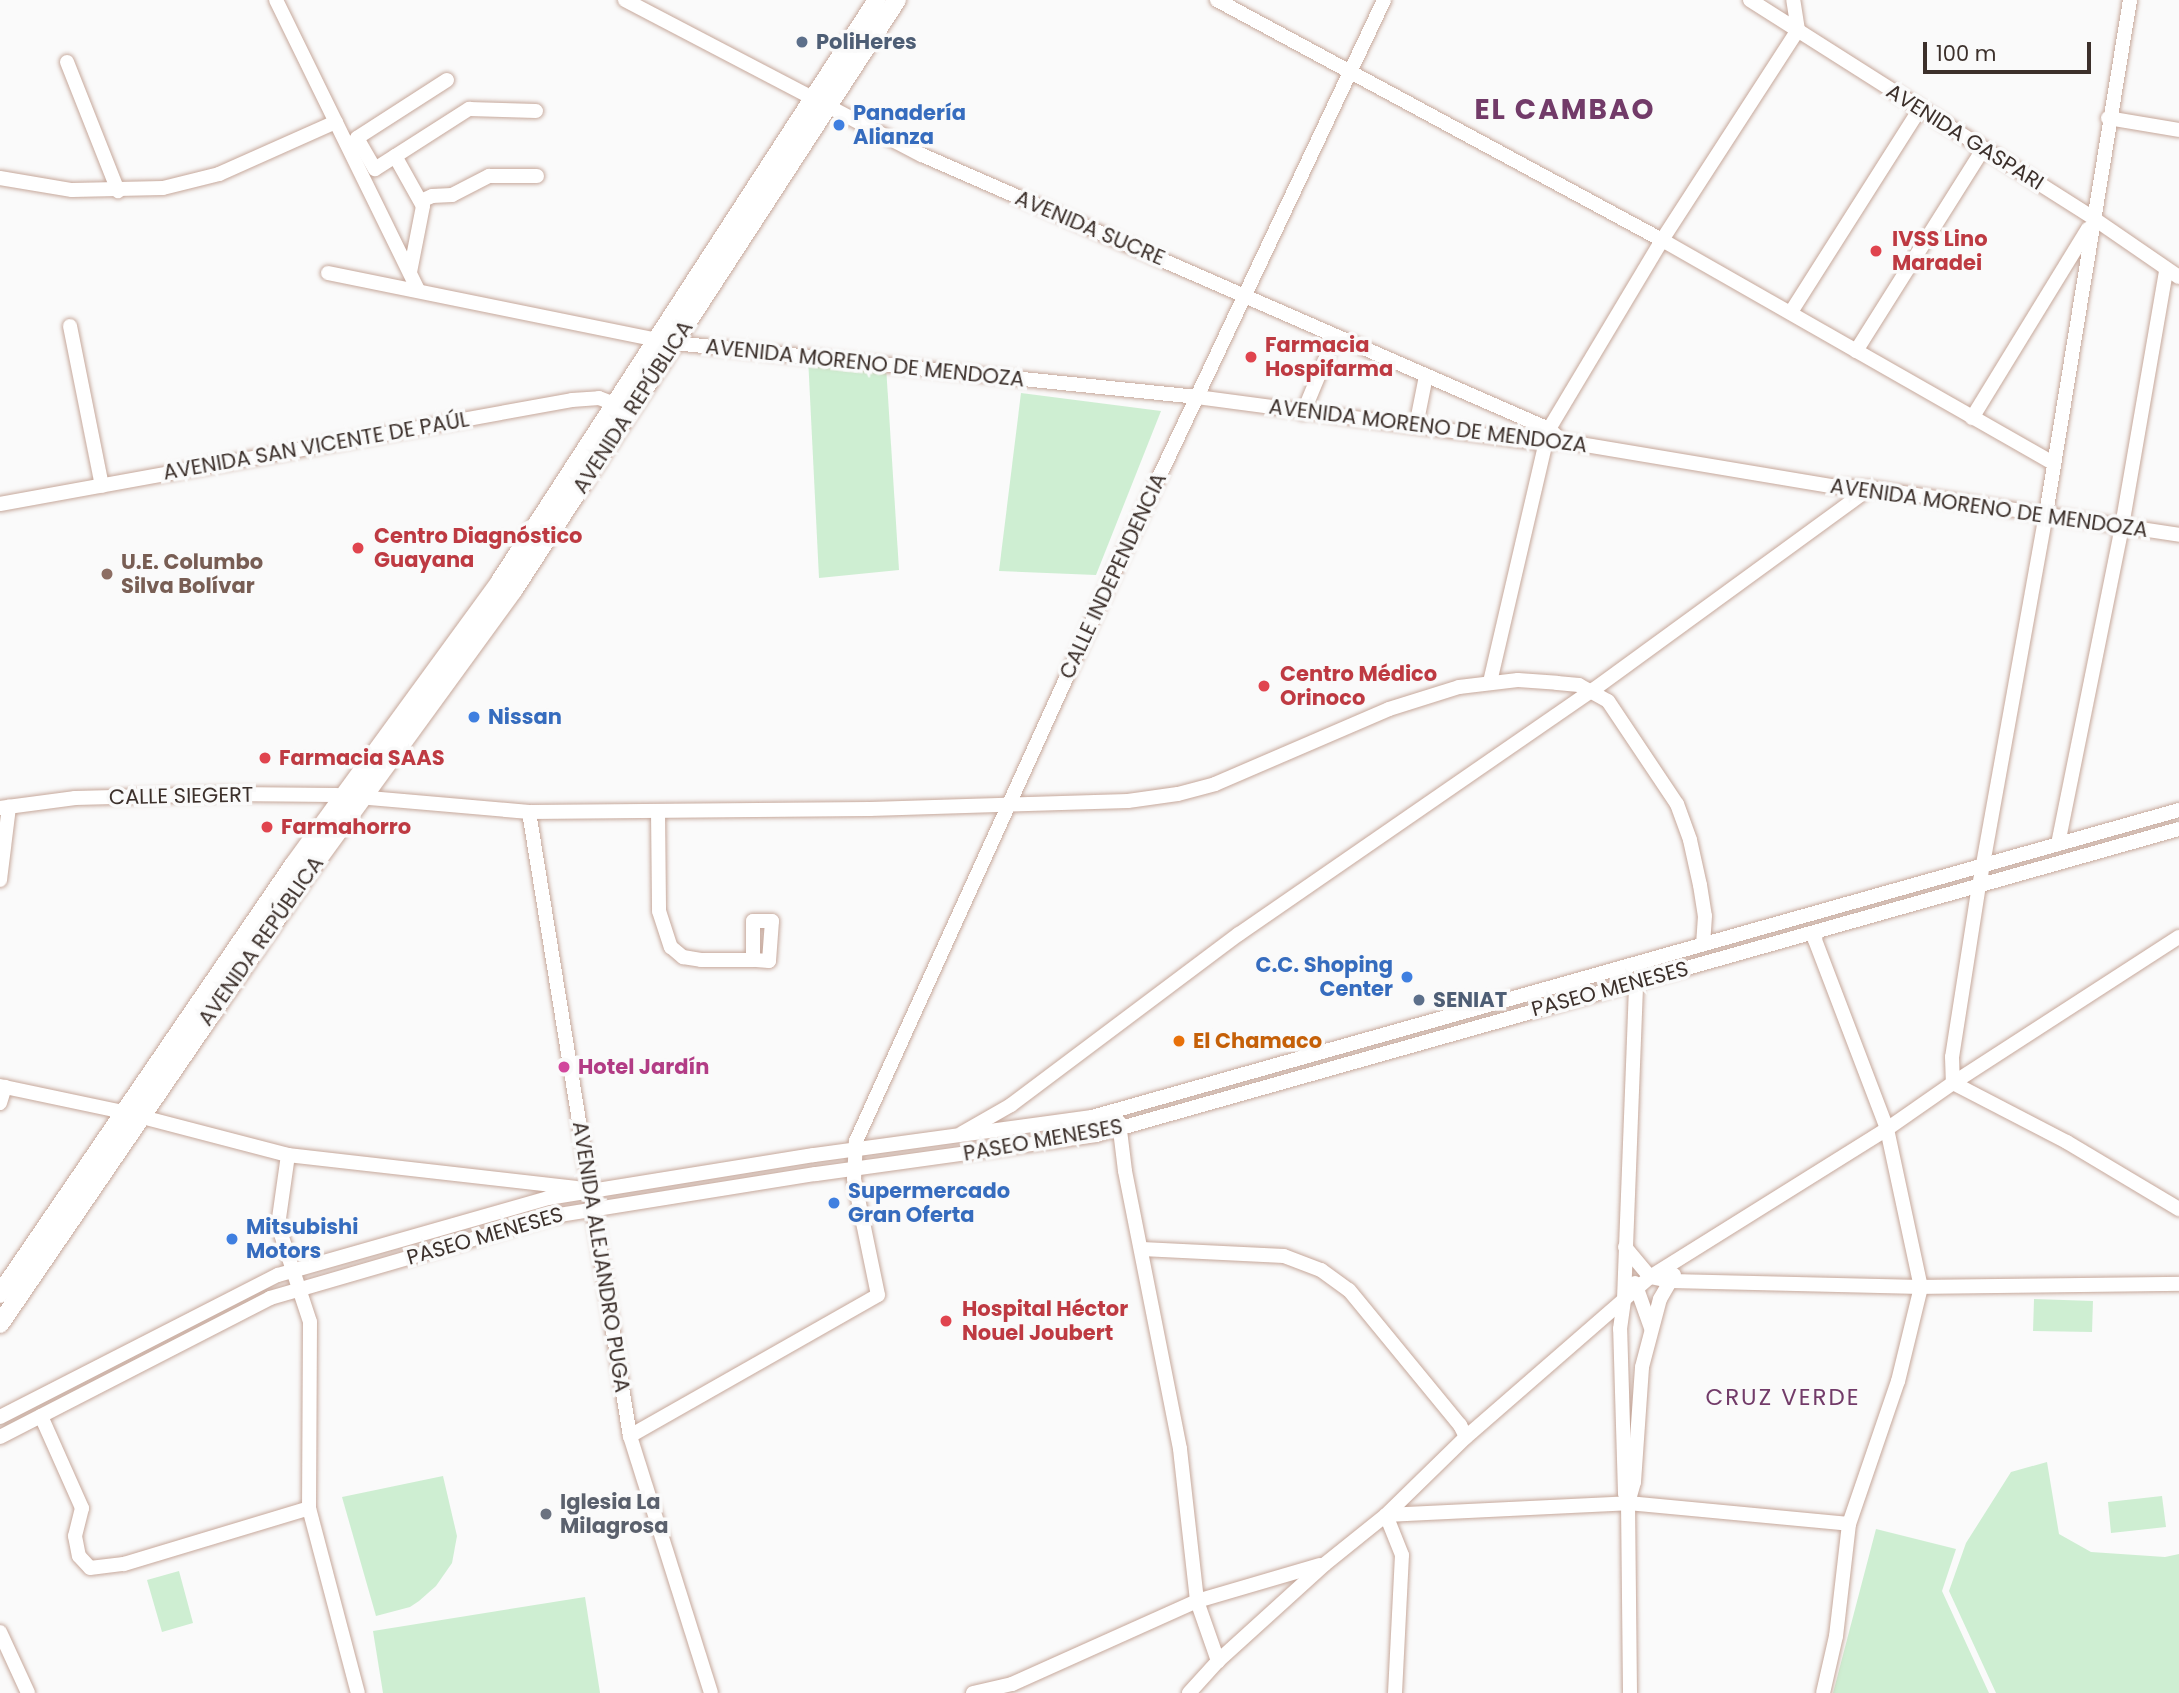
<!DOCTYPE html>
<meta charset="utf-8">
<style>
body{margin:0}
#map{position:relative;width:2179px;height:1693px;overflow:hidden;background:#fafafa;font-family:Poppins,sans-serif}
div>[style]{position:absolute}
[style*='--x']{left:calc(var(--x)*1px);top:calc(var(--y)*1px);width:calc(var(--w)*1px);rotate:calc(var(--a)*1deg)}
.green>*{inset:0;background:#ceeed2}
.roads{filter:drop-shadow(0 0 2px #c6a89b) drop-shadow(0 0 2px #c6a89b)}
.minor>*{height:14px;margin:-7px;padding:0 7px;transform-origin:7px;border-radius:7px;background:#fff}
.major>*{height:18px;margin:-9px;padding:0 9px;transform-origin:9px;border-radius:9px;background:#fff}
.dots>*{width:19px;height:19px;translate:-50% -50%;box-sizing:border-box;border:4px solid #fafafa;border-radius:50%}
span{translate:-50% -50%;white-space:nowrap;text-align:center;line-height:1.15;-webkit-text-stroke:7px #fafafa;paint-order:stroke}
.service-label{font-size:21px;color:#4e5e75;font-weight:700}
.left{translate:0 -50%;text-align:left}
.shop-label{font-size:21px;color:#366cbe;font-weight:700}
.right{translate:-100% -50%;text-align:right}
.street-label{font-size:21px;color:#3c302b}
.health-label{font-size:21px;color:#be3a42;font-weight:700}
.education-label{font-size:21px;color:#785e54;font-weight:700}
.food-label{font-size:21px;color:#c56008;font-weight:700}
.hotel-label{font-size:21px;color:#b23c85;font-weight:700}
.worship-label{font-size:21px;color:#5b616d;font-weight:700}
.neighbourhood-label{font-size:23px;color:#723b69;letter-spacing:2px}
.district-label{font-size:28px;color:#723b69;font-weight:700;letter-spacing:2px}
.scale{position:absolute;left:1923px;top:42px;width:168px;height:32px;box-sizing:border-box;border:4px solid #3c302b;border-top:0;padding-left:9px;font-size:21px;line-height:24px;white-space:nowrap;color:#3c302b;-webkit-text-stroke:5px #fafafa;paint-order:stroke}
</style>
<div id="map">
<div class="green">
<div style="clip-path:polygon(808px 357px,886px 366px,899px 570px,819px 578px)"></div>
<div style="clip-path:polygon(1021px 393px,1161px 411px,1096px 575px,999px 571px)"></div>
<div style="clip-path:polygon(2034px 1299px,2093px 1301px,2092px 1332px,2033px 1331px)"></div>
<div style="clip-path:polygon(2047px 1462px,2059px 1534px,2091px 1552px,2165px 1557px,2179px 1554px,2179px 1693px,1996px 1693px,1949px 1591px,1966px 1543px,2011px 1472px)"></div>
<div style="clip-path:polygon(443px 1476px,457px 1536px,452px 1563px,436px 1586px,419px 1601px,410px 1607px,376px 1616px,342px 1497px)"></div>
<div style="clip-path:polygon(2162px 1496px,2166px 1527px,2111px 1533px,2108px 1502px)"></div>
<div style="clip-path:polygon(1876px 1529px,1956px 1549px,1942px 1591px,1989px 1693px,1833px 1693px)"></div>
<div style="clip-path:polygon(179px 1571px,193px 1623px,162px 1632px,147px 1580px)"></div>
<div style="clip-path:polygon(585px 1597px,600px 1693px,383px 1693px,373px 1631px)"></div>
</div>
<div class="roads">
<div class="minor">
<div style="--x:276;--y:0;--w:323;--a:63.9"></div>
<div style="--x:625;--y:0;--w:335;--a:27.6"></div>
<div style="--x:922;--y:155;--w:684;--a:23.61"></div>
<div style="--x:1549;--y:429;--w:18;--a:43"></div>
<div style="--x:1217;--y:0;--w:506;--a:28.34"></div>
<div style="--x:1662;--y:240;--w:451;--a:29.7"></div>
<div style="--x:1750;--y:0;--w:406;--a:32.4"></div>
<div style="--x:2093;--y:218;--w:104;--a:34.5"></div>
<div style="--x:2130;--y:0;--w:521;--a:99.28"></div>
<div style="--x:2046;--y:514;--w:377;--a:100.2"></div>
<div style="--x:1979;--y:885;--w:174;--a:98.9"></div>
<div style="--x:1952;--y:1057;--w:26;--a:88"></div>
<div style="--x:1953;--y:1083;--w:128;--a:27.4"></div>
<div style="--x:2067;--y:1142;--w:131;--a:30.9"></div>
<div style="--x:67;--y:62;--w:139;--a:68.4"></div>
<div style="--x:447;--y:80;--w:107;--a:147.2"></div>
<div style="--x:357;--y:138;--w:36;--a:60"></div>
<div style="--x:375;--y:169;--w:112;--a:-32.6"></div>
<div style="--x:469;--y:109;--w:67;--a:1.7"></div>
<div style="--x:2108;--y:118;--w:72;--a:9.6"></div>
<div style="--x:395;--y:156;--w:57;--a:60.8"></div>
<div style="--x:423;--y:206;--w:67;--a:101.1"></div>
<div style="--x:0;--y:178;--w:73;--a:9.5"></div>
<div style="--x:72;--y:190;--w:91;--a:-1.3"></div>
<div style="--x:163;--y:188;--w:58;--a:-14"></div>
<div style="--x:219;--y:174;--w:128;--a:-24"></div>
<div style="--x:421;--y:201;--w:12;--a:-24"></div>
<div style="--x:432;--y:196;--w:20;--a:-3"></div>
<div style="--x:452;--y:195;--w:42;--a:-27.2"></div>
<div style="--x:489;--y:176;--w:48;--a:0"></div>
<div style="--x:328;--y:273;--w:335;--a:11.5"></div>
<div style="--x:1791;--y:312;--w:241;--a:-57.6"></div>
<div style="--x:70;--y:326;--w:163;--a:78.7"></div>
<div style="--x:674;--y:343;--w:526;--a:5.89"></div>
<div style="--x:1197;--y:397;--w:349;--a:7.6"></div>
<div style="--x:1543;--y:443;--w:19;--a:-6"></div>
<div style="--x:1562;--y:441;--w:274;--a:9.5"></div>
<div style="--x:1832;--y:486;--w:38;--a:3"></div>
<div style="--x:1870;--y:488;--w:313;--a:8.6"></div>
<div style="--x:1856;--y:351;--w:239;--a:-57.8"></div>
<div style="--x:1303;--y:413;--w:83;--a:-67.4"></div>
<div style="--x:1972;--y:418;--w:222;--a:-58.5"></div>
<div style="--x:1416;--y:426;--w:51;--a:-78.7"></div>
<div style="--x:0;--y:504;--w:581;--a:-10.3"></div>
<div style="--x:572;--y:400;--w:27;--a:-4"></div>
<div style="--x:599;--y:398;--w:25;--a:21"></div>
<div style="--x:1490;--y:682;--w:260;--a:-76.9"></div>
<div style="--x:1549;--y:429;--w:220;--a:-59.1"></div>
<div style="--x:1662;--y:240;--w:250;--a:-57.1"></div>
<div style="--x:1798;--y:30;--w:30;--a:-99"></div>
<div style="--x:0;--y:808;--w:76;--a:-7.6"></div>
<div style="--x:75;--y:798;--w:154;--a:-1.5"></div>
<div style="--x:229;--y:794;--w:106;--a:0.5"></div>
<div style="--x:335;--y:795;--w:195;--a:5"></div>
<div style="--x:529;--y:812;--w:341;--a:-0.5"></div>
<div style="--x:870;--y:809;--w:258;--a:-1.8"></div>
<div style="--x:1128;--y:801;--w:50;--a:-8"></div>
<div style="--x:1178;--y:794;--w:38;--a:-15"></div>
<div style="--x:1215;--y:784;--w:189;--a:-23.3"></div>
<div style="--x:1389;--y:709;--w:73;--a:-17.4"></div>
<div style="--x:1459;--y:687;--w:59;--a:-6.8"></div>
<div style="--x:1518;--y:680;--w:39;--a:4"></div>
<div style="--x:1557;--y:683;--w:22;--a:5"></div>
<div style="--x:1579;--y:685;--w:33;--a:29"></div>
<div style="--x:1608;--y:701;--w:124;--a:56.2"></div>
<div style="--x:1677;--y:804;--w:38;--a:70"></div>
<div style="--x:1690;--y:840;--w:46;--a:77.5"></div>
<div style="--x:1700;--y:885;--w:31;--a:81"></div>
<div style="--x:1705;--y:916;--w:28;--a:94"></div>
<div style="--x:658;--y:811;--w:100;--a:89.4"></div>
<div style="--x:659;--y:911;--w:38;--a:72"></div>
<div style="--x:671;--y:947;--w:16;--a:40"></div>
<div style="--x:683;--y:957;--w:18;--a:9"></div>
<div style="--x:701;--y:960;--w:52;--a:0"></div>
<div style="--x:529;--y:812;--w:632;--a:80.81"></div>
<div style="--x:630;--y:1436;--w:269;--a:72.5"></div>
<div style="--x:2058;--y:844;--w:324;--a:-78.6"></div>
<div style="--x:2122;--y:526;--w:260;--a:-80.2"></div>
<div style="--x:0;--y:880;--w:74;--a:-83"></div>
<div style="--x:753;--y:921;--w:19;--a:0"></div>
<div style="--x:772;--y:921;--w:40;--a:94.3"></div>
<div style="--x:769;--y:961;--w:16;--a:-176"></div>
<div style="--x:753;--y:960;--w:39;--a:-90"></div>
<div style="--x:1816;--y:933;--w:7;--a:98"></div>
<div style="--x:1815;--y:940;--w:202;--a:69.1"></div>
<div style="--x:1887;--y:1129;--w:162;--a:77.9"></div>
<div style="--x:1921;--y:1287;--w:97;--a:103.7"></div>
<div style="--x:1898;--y:1381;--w:151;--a:108.9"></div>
<div style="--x:1849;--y:1524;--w:113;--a:96.6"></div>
<div style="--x:1836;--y:1636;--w:58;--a:102.8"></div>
<div style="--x:0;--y:1086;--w:126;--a:11.9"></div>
<div style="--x:123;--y:1112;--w:171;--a:14.6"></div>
<div style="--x:288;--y:1155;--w:290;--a:6.5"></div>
<div style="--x:0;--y:1103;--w:17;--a:-73"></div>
<div style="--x:1119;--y:1122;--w:49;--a:83"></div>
<div style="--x:1125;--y:1171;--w:283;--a:78.8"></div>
<div style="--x:1180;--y:1449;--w:153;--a:83.6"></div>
<div style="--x:1197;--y:1601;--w:64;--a:70.7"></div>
<div style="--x:962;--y:1133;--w:56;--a:-29.7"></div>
<div style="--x:1011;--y:1105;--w:285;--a:-36.9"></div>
<div style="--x:1239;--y:934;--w:430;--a:-34.6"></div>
<div style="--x:1593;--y:690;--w:343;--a:-36.1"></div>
<div style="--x:288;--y:1155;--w:71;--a:98.1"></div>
<div style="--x:278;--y:1225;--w:102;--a:71.7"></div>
<div style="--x:310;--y:1322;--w:186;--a:90.3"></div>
<div style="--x:309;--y:1508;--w:191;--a:75.2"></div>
<div style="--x:1625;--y:1247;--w:39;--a:50"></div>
<div style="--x:1650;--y:1277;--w:21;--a:11"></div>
<div style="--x:1671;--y:1281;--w:250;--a:1.4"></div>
<div style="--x:1921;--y:1287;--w:258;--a:-0.7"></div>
<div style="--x:1142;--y:1249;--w:142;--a:2.8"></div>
<div style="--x:1284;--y:1256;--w:40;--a:21"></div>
<div style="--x:1321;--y:1270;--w:34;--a:36"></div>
<div style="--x:1349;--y:1290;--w:175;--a:50.6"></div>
<div style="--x:1460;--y:1425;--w:13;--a:63"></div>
<div style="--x:1635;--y:1283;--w:48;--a:70.4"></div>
<div style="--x:41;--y:1416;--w:101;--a:66"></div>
<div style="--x:82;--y:1508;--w:29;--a:104"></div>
<div style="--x:75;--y:1536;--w:20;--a:79"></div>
<div style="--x:79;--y:1556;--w:16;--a:47"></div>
<div style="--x:90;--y:1568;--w:34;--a:-7"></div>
<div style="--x:124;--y:1564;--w:193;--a:-16.8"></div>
<div style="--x:0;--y:1417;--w:312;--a:-27.1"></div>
<div style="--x:278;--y:1275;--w:281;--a:-15.9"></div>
<div style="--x:548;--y:1198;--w:269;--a:-9.2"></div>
<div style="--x:814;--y:1155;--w:281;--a:-7.8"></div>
<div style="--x:1092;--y:1117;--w:1130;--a:-15.77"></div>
<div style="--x:630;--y:1436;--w:285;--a:-29.6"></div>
<div style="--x:878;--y:1295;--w:118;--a:-101.7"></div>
<div style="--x:854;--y:1179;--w:38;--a:-87"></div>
<div style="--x:856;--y:1141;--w:636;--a:-65.57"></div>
<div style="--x:1119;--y:562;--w:621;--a:-64.75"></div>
<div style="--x:0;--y:1437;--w:304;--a:-27.2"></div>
<div style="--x:270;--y:1298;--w:295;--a:-16.2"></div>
<div style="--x:553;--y:1216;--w:266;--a:-9.1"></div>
<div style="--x:816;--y:1174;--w:283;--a:-7.9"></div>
<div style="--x:1096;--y:1135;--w:1125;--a:-15.78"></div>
<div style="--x:1628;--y:1503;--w:10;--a:-107"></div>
<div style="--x:1625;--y:1493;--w:164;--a:-91.7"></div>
<div style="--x:1620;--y:1329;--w:30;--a:-82"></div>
<div style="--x:1624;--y:1299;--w:318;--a:-87.8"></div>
<div style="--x:0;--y:1632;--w:67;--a:65.3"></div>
<div style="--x:973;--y:1693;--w:40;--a:-13"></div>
<div style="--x:1012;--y:1684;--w:203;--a:-24.2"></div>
<div style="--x:1197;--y:1601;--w:128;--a:-16.3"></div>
<div style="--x:1189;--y:1693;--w:43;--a:-47.8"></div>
<div style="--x:1218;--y:1661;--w:144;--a:-42.2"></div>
<div style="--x:1325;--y:1564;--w:78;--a:-38.8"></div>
<div style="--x:1386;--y:1515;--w:112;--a:-44.3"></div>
<div style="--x:1466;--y:1437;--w:244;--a:-41"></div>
<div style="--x:1650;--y:1277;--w:279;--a:-32"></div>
<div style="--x:1887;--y:1129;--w:80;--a:-34.9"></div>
<div style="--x:1953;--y:1083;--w:269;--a:-32.9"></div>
<div style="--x:1395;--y:1693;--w:138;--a:-87.1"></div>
<div style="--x:1402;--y:1555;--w:43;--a:-111.8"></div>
<div style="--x:1386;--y:1515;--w:242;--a:-2.8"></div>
<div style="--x:1628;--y:1503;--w:222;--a:5.4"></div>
<div style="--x:1630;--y:1693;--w:190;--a:-90.6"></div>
<div style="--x:1628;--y:1503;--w:22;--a:-74"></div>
<div style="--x:1634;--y:1482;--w:115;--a:-86"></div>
<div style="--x:1642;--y:1367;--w:70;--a:-75.2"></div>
<div style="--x:1660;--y:1299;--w:28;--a:-60"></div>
</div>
<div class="major">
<div style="--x:0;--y:1294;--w:521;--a:-55.64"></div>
<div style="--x:294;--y:864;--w:350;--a:-53.9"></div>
<div style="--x:500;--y:581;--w:693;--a:-57.02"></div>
<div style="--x:0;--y:1324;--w:546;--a:-55.67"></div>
<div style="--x:308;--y:873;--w:349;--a:-54"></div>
<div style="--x:513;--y:591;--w:705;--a:-56.99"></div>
</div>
</div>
<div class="dots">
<div style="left:802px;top:42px;background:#5c6f8a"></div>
<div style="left:839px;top:125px;background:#3f7fe0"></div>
<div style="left:1876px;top:251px;background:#e0444e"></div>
<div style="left:1251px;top:357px;background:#e0444e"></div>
<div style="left:358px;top:548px;background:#e0444e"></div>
<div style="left:107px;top:574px;background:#8d6e63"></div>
<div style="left:1264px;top:686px;background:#e0444e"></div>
<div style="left:474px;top:717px;background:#3f7fe0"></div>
<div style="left:265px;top:758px;background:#e0444e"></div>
<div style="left:267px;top:827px;background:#e0444e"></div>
<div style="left:1407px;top:977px;background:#3f7fe0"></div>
<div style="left:1419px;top:1000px;background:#5c6f8a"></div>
<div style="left:1179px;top:1041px;background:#e8710a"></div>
<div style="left:564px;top:1067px;background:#d1479c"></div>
<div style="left:834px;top:1203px;background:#3f7fe0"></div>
<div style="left:232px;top:1239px;background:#3f7fe0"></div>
<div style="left:946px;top:1321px;background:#e0444e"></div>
<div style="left:546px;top:1514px;background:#6b7280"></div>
</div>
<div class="service-label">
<span class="left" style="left:816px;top:42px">PoliHeres</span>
<span class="left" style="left:1433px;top:1000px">SENIAT</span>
</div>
<div class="shop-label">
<span class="left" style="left:853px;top:125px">Panadería<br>Alianza</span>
<span class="left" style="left:488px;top:717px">Nissan</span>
<span class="right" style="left:1393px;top:977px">C.C. Shoping<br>Center</span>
<span class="left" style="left:848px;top:1203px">Supermercado<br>Gran Oferta</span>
<span class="left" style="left:246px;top:1239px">Mitsubishi<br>Motors</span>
</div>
<div class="street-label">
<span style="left:1965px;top:137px;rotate:32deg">AVENIDA GASPARI</span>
<span style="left:1090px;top:228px;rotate:23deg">AVENIDA SUCRE</span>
<span style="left:865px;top:363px;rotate:6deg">AVENIDA MORENO DE MENDOZA</span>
<span style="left:633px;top:407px;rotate:-57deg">AVENIDA REPÚBLICA</span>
<span style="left:1428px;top:426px;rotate:7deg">AVENIDA MORENO DE MENDOZA</span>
<span style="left:316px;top:446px;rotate:-10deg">AVENIDA SAN VICENTE DE PAÚL</span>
<span style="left:1989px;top:508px;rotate:8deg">AVENIDA MORENO DE MENDOZA</span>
<span style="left:1113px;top:576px;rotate:-65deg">CALLE INDEPENDENCIA</span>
<span style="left:181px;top:796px;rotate:-1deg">CALLE SIEGERT</span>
<span style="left:261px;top:941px;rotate:-55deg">AVENIDA REPÚBLICA</span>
<span style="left:1610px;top:989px;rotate:-15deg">PASEO MENESES</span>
<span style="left:1043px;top:1140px;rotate:-10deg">PASEO MENESES</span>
<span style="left:485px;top:1236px;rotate:-16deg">PASEO MENESES</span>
<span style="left:601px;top:1257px;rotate:81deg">AVENIDA ALEJANDRO PUGA</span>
</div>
<div class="health-label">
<span class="left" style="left:1892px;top:251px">IVSS Lino<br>Maradei</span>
<span class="left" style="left:1265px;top:357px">Farmacia<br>Hospifarma</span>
<span class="left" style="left:374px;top:548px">Centro Diagnóstico<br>Guayana</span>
<span class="left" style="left:1280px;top:686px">Centro Médico<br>Orinoco</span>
<span class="left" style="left:279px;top:758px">Farmacia SAAS</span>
<span class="left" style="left:281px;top:827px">Farmahorro</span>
<span class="left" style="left:962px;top:1321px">Hospital Héctor<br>Nouel Joubert</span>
</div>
<div class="education-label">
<span class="left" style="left:121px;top:574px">U.E. Columbo<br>Silva Bolívar</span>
</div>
<div class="food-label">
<span class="left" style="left:1193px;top:1041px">El Chamaco</span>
</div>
<div class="hotel-label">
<span class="left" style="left:578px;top:1067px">Hotel Jardín</span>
</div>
<div class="worship-label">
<span class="left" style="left:560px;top:1514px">Iglesia La<br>Milagrosa</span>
</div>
<div class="neighbourhood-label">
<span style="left:1783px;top:1397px">CRUZ VERDE</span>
</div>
<div class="district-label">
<span style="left:1565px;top:110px">EL CAMBAO</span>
</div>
<div class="scale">100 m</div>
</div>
